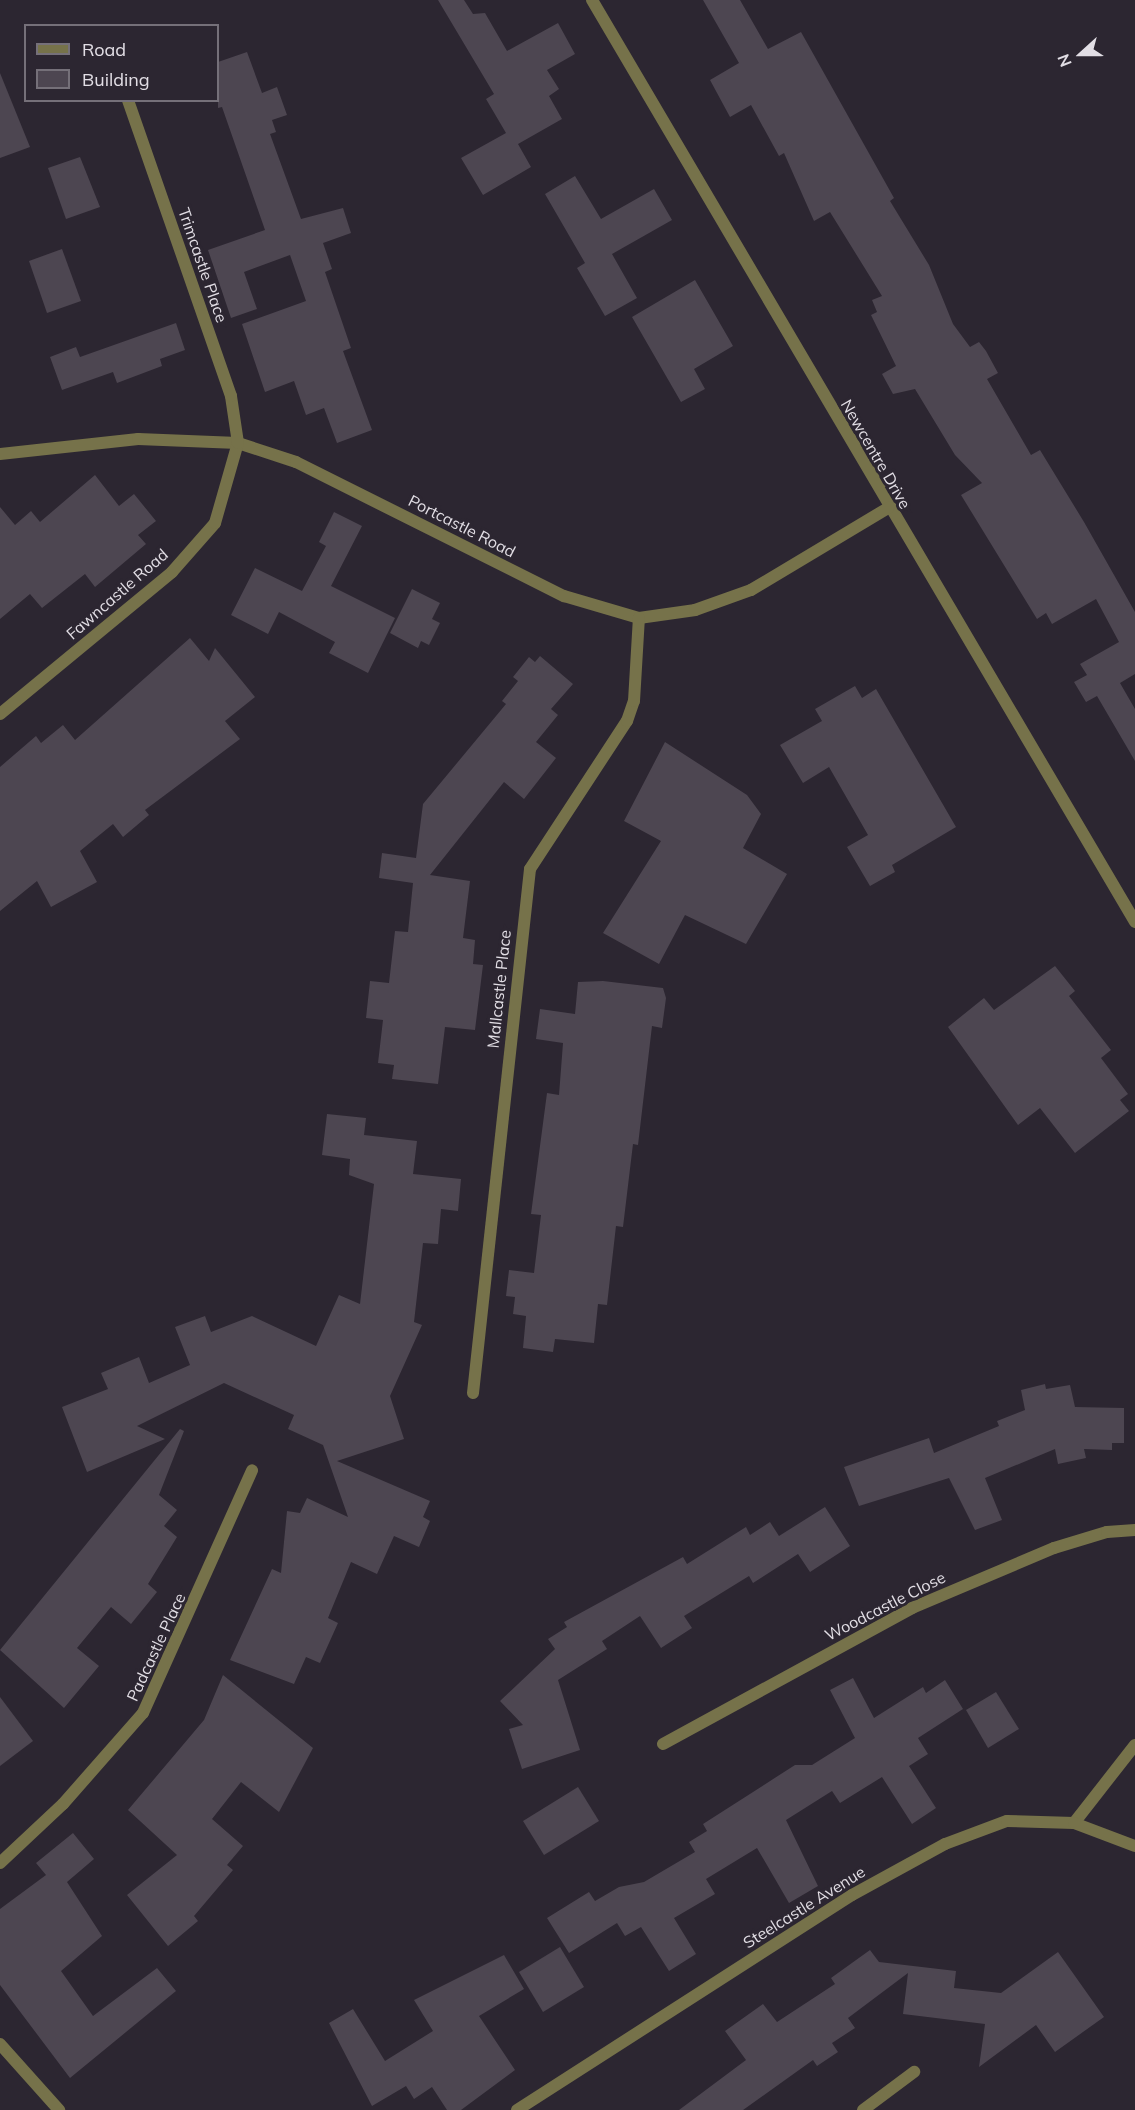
<!DOCTYPE html>
<style>
body{margin:0}
#map{position:relative;width:1135px;height:2110px;overflow:hidden;background:#2c2631;font-family:Mulish,sans-serif}
div>[style]{position:absolute}
[style*='--x']{left:calc(var(--x)*1px);top:calc(var(--y)*1px);width:calc(var(--w)*1px);rotate:calc(var(--a)*1deg)}
.building>*{inset:0;background:#4d4651}
.street>*{height:12px;margin:-6px;padding:0 6px;transform-origin:6px;border-radius:6px;background:#76724a}
span{translate:-50% -50%;white-space:nowrap;text-align:center;line-height:1.15;-webkit-text-stroke:6px #2c2631;paint-order:stroke}
.street-label{font-size:16px;color:#e2dee5}
.legend{position:absolute;left:24px;top:24px;width:195px;height:78px;box-sizing:border-box;background:#2c2631;border:2px solid #757079;margin:0;padding:8px 10px;list-style:none;font-size:18px;color:#e2dee5}
.legend li{display:flex;align-items:center;gap:12px;height:30px}
.legend b{width:30px;border:2px solid #757079}
.north{position:absolute;left:1051px;top:24px;width:60px;height:60px;-webkit-text-stroke:4px #2c2631;paint-order:stroke;rotate:249deg;font-size:16px;font-weight:700;line-height:24px;text-align:center;color:#e2dee5}
.north::after{content:'';display:block;margin:auto;width:21px;height:27px;background:#e2dee5;clip-path:polygon(50% 0,100% 100%,50% 72%,0 100%)}
</style>
<div id="map">
<div class="building">
<div style="clip-path:polygon(438px 0,464px 0,473px 14px,485px 13px,507px 51px,558px 23px,575px 54px,547px 70px,559px 89px,549px 96px,562px 119px,518px 144px,531px 167px,483px 195px,461px 158px,506px 133px,486px 99px,494px 94px)"></div>
<div style="clip-path:polygon(703px 0,740px 0,768px 49px,801px 32px,894px 198px,890px 201px,929px 265px,953px 324px,970px 347px,979px 342px,986px 351px,998px 373px,987px 379px,1031px 455px,1040px 450px,1084px 522px,1135px 612px,1135px 674px,1120px 683px,1135px 709px,1135px 761px,1097px 696px,1086px 702px,1074px 682px,1087px 675px,1080px 664px,1119px 642px,1096px 599px,1052px 624px,1046px 613px,1037px 619px,961px 495px,982px 483px,955px 455px,915px 389px,893px 394px,882px 374px,896px 366px,871px 315px,877px 312px,872px 300px,882px 296px,830px 212px,814px 221px,784px 153px,779px 156px,751px 105px,730px 117px,710px 80px,739px 63px)"></div>
<div style="clip-path:polygon(247px 52px,262px 93px,277px 87px,287px 115px,272px 120px,276px 132px,270px 134px,301px 219px,343px 208px,351px 233px,323px 243px,332px 269px,325px 272px,351px 348px,343px 351px,372px 430px,337px 443px,324px 408px,306px 415px,294px 381px,265px 392px,242px 324px,306px 301px,290px 255px,244px 272px,257px 309px,231px 318px,208px 250px,265px 230px,222px 107px,218px 108px,218px 62px)"></div>
<div style="clip-path:polygon(0 73px,30px 147px,0 158px)"></div>
<div style="clip-path:polygon(80px 157px,100px 207px,66px 219px,48px 168px)"></div>
<div style="clip-path:polygon(575px 176px,601px 219px,654px 189px,672px 220px,612px 254px,637px 298px,605px 316px,577px 268px,585px 263px,545px 194px)"></div>
<div style="clip-path:polygon(62px 249px,81px 301px,47px 313px,29px 261px)"></div>
<div style="clip-path:polygon(695px 280px,733px 346px,694px 369px,705px 389px,681px 402px,632px 317px)"></div>
<div style="clip-path:polygon(176px 323px,185px 350px,160px 359px,162px 366px,117px 383px,113px 372px,62px 390px,50px 357px,76px 347px,80px 357px)"></div>
<div style="clip-path:polygon(95px 475px,119px 506px,134px 494px,156px 521px,138px 535px,146px 544px,95px 587px,85px 574px,42px 608px,30px 594px,0 619px,0 507px,15px 525px,31px 511px,40px 522px)"></div>
<div style="clip-path:polygon(334px 512px,362px 526px,331px 586px,395px 618px,368px 673px,329px 653px,335px 642px,279px 612px,268px 634px,231px 615px,255px 568px,302px 591px,326px 546px,319px 542px)"></div>
<div style="clip-path:polygon(412px 589px,440px 603px,432px 619px,440px 623px,429px 645px,421px 641px,418px 648px,390px 633px)"></div>
<div style="clip-path:polygon(190px 638px,209px 661px,215px 648px,255px 697px,225px 721px,240px 739px,145px 810px,149px 815px,123px 837px,113px 824px,80px 851px,97px 882px,51px 907px,37px 881px,0 911px,0 767px,36px 736px,41px 743px,63px 725px,75px 740px)"></div>
<div style="clip-path:polygon(540px 656px,573px 684px,551px 709px,558px 715px,536px 742px,556px 758px,524px 799px,504px 782px,430px 875px,470px 881px,463px 938px,475px 940px,473px 964px,483px 965px,475px 1030px,445px 1027px,438px 1084px,392px 1079px,394px 1065px,378px 1063px,383px 1020px,366px 1018px,370px 981px,389px 983px,395px 931px,408px 932px,413px 883px,379px 878px,382px 853px,416px 858px,423px 804px,506px 704px,502px 701px,518px 681px,513px 677px,529px 657px,535px 662px)"></div>
<div style="clip-path:polygon(855px 686px,862px 698px,876px 689px,956px 827px,892px 865px,895px 872px,870px 886px,847px 847px,868px 835px,829px 767px,803px 783px,780px 745px,822px 721px,815px 709px)"></div>
<div style="clip-path:polygon(665px 742px,747px 795px,761px 814px,743px 848px,787px 874px,746px 944px,685px 915px,659px 964px,603px 933px,661px 841px,624px 821px)"></div>
<div style="clip-path:polygon(1055px 966px,1075px 991px,1069px 996px,1111px 1050px,1101px 1058px,1128px 1094px,1120px 1100px,1129px 1111px,1075px 1153px,1040px 1108px,1018px 1125px,948px 1027px,984px 998px,994px 1010px)"></div>
<div style="clip-path:polygon(603px 981px,663px 988px,666px 998px,662px 1028px,652px 1026px,638px 1145px,633px 1144px,623px 1227px,616px 1226px,607px 1305px,598px 1304px,594px 1343px,555px 1339px,553px 1352px,523px 1348px,526px 1316px,513px 1314px,515px 1297px,506px 1296px,509px 1270px,534px 1273px,541px 1215px,531px 1214px,547px 1093px,559px 1095px,563px 1043px,536px 1039px,540px 1009px,575px 1014px,578px 982px)"></div>
<div style="clip-path:polygon(327px 1114px,366px 1118px,364px 1135px,417px 1141px,413px 1174px,461px 1179px,458px 1211px,441px 1209px,438px 1244px,423px 1243px,414px 1322px,422px 1325px,390px 1396px,404px 1439px,337px 1461px,430px 1501px,423px 1517px,430px 1521px,419px 1547px,394px 1536px,377px 1574px,351px 1562px,328px 1618px,338px 1623px,320px 1663px,306px 1657px,294px 1684px,230px 1660px,272px 1569px,281px 1573px,287px 1511px,300px 1513px,307px 1498px,348px 1517px,323px 1445px,288px 1429px,294px 1415px,224px 1383px,137px 1426px,165px 1439px,87px 1472px,62px 1407px,108px 1389px,101px 1373px,139px 1357px,149px 1383px,190px 1365px,175px 1327px,205px 1316px,211px 1332px,252px 1316px,316px 1346px,339px 1295px,360px 1304px,374px 1184px,349px 1175px,350px 1159px,322px 1155px)"></div>
<div style="clip-path:polygon(1045px 1384px,1046px 1389px,1070px 1385px,1075px 1407px,1124px 1408px,1124px 1443px,1112px 1443px,1112px 1450px,1084px 1449px,1086px 1458px,1058px 1464px,1055px 1449px,985px 1478px,1002px 1520px,975px 1530px,949px 1478px,859px 1506px,844px 1467px,929px 1438px,934px 1453px,999px 1426px,997px 1421px,1025px 1410px,1021px 1390px)"></div>
<div style="clip-path:polygon(180px 1429px,184px 1431px,159px 1495px,177px 1510px,164px 1526px,177px 1537px,148px 1584px,157px 1592px,131px 1624px,111px 1607px,77px 1648px,99px 1666px,64px 1708px,0 1650px)"></div>
<div style="clip-path:polygon(825px 1507px,850px 1546px,810px 1572px,798px 1554px,753px 1583px,749px 1576px,684px 1616px,692px 1628px,661px 1648px,640px 1616px,602px 1641px,607px 1649px,558px 1680px,580px 1750px,522px 1769px,509px 1729px,523px 1725px,500px 1701px,555px 1649px,548px 1639px,567px 1627px,564px 1622px,683px 1557px,687px 1564px,746px 1527px,750px 1535px,770px 1522px,779px 1536px)"></div>
<div style="clip-path:polygon(223px 1675px,313px 1748px,279px 1812px,241px 1782px,212px 1819px,243px 1846px,227px 1865px,233px 1870px,194px 1916px,198px 1921px,168px 1946px,127px 1895px,177px 1855px,128px 1810px,204px 1720px)"></div>
<div style="clip-path:polygon(853px 1678px,874px 1718px,923px 1687px,926px 1693px,945px 1680px,963px 1709px,918px 1738px,928px 1754px,909px 1766px,936px 1808px,912px 1824px,882px 1777px,840px 1803px,832px 1791px,786px 1820px,818px 1886px,789px 1903px,757px 1848px,706px 1879px,715px 1894px,674px 1918px,696px 1954px,669px 1971px,641px 1927px,625px 1936px,617px 1923px,569px 1953px,547px 1918px,589px 1892px,595px 1901px,619px 1887px,644px 1882px,695px 1852px,689px 1842px,707px 1831px,703px 1824px,795px 1765px,812px 1765px,855px 1738px,830px 1690px)"></div>
<div style="clip-path:polygon(996px 1692px,1019px 1729px,988px 1748px,966px 1710px)"></div>
<div style="clip-path:polygon(0 1697px,33px 1741px,0 1766px)"></div>
<div style="clip-path:polygon(578px 1787px,599px 1821px,544px 1855px,523px 1821px)"></div>
<div style="clip-path:polygon(73px 1833px,94px 1859px,67px 1882px,102px 1936px,61px 1971px,93px 2016px,157px 1968px,176px 1991px,70px 2078px,0 1985px,0 1909px,46px 1875px,36px 1863px)"></div>
<div style="clip-path:polygon(560px 1947px,584px 1987px,543px 2012px,519px 1972px)"></div>
<div style="clip-path:polygon(870px 1950px,879px 1962px,956px 1971px,954px 1988px,1001px 1993px,1058px 1952px,1104px 2017px,1055px 2052px,1036px 2025px,979px 2067px,985px 2024px,903px 2014px,908px 1973px,848px 2018px,855px 2028px,832px 2043px,838px 2052px,817px 2066px,813px 2060px,743px 2110px,679px 2110px,746px 2060px,725px 2031px,763px 2004px,777px 2022px,835px 1984px,831px 1978px)"></div>
<div style="clip-path:polygon(504px 1955px,524px 1989px,479px 2016px,515px 2070px,461px 2110px,447px 2110px,432px 2087px,414px 2099px,406px 2086px,372px 2106px,329px 2023px,353px 2009px,385px 2061px,433px 2031px,414px 2000px)"></div>
</div>
<div class="street">
<div style="--x:592;--y:0;--w:1070;--a:59.5"></div>
<div style="--x:0;--y:454;--w:139;--a:-6.2"></div>
<div style="--x:138;--y:439;--w:100;--a:2.3"></div>
<div style="--x:238;--y:443;--w:61;--a:18.1"></div>
<div style="--x:296;--y:462;--w:300;--a:26.6"></div>
<div style="--x:564;--y:596;--w:78;--a:16.3"></div>
<div style="--x:639;--y:618;--w:57;--a:-8.1"></div>
<div style="--x:695;--y:610;--w:59;--a:-19.7"></div>
<div style="--x:751;--y:590;--w:160;--a:-30.9"></div>
<div style="--x:0;--y:714;--w:223;--a:-39.5"></div>
<div style="--x:172;--y:572;--w:65;--a:-48.7"></div>
<div style="--x:215;--y:523;--w:83;--a:-74"></div>
<div style="--x:238;--y:443;--w:48;--a:-98.5"></div>
<div style="--x:231;--y:396;--w:313;--a:-109.2"></div>
<div style="--x:473;--y:1393;--w:527;--a:-83.79"></div>
<div style="--x:530;--y:869;--w:177;--a:-56.8"></div>
<div style="--x:627;--y:721;--w:21;--a:-71"></div>
<div style="--x:634;--y:701;--w:83;--a:-86.6"></div>
<div style="--x:663;--y:1744;--w:284;--a:-28.6"></div>
<div style="--x:912;--y:1608;--w:154;--a:-22.9"></div>
<div style="--x:1054;--y:1548;--w:55;--a:-16.8"></div>
<div style="--x:1107;--y:1532;--w:28;--a:-4"></div>
<div style="--x:1074;--y:1823;--w:99;--a:-52"></div>
<div style="--x:0;--y:1863;--w:86;--a:-43.1"></div>
<div style="--x:63;--y:1804;--w:121;--a:-48.7"></div>
<div style="--x:143;--y:1713;--w:266;--a:-65.8"></div>
<div style="--x:0;--y:2044;--w:89;--a:48.2"></div>
<div style="--x:517;--y:2110;--w:398;--a:-32.7"></div>
<div style="--x:852;--y:1895;--w:106;--a:-28.7"></div>
<div style="--x:945;--y:1844;--w:66;--a:-20.4"></div>
<div style="--x:1007;--y:1821;--w:67;--a:1.7"></div>
<div style="--x:1074;--y:1823;--w:65;--a:20.7"></div>
<div style="--x:863;--y:2110;--w:64;--a:-36.7"></div>
</div>
<div class="street-label">
<span style="left:203px;top:265px;rotate:71deg">Trimcastle Place</span>
<span style="left:876px;top:454px;rotate:60deg">Newcentre Drive</span>
<span style="left:462px;top:526px;rotate:27deg">Portcastle Road</span>
<span style="left:117px;top:594px;rotate:-41deg">Fawncastle Road</span>
<span style="left:499px;top:989px;rotate:-84deg">Mallcastle Place</span>
<span style="left:885px;top:1606px;rotate:-27deg">Woodcastle Close</span>
<span style="left:156px;top:1647px;rotate:-65deg">Padcastle Place</span>
<span style="left:804px;top:1907px;rotate:-32deg">Steelcastle Avenue</span>
</div>
<ul class="legend">
<li><b style="height:8px;background:#76724a"></b>Road</li>
<li><b style="height:16px;background:#4d4651"></b>Building</li>
</ul>
<div class="north">N</div>
</div>
